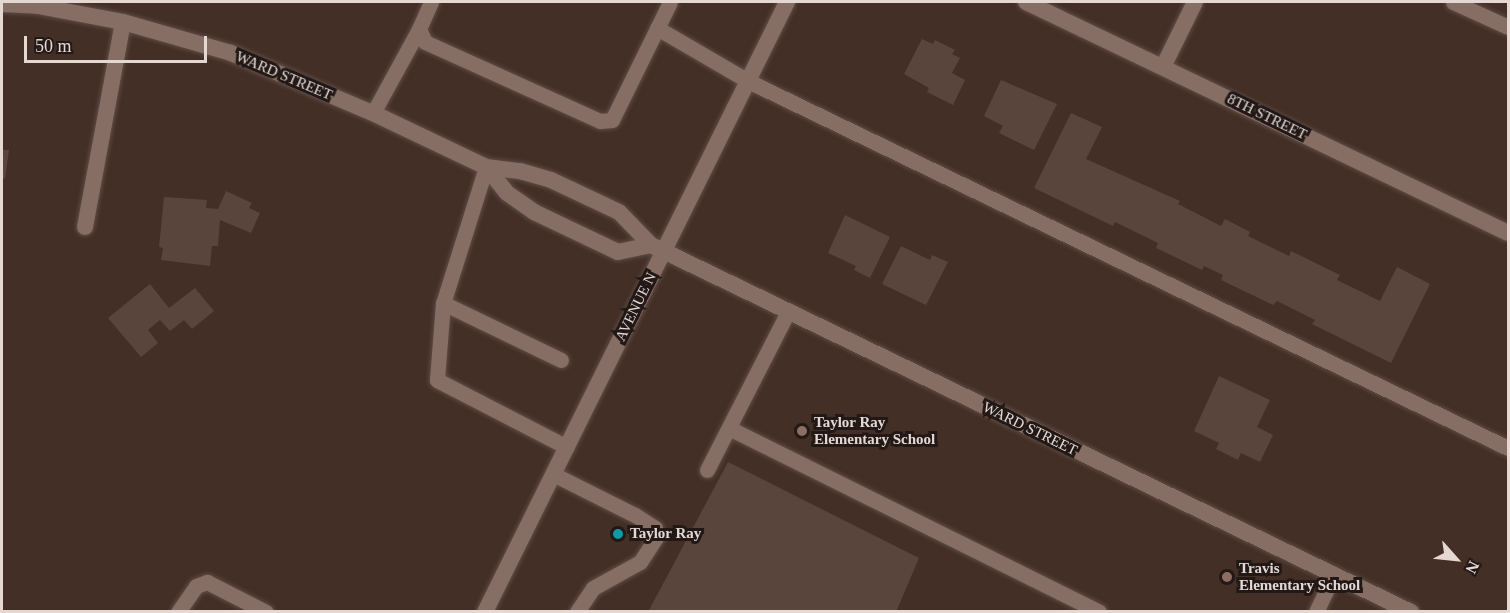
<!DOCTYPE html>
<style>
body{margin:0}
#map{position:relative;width:1510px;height:613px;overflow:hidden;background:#432f26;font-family:Georgia,serif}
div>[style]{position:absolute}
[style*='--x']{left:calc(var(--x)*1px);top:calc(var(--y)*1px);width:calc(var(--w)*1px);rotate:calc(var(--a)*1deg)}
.building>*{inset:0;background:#5a453c}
.roads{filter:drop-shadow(0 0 2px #5e4c46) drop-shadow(0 0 2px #5e4c46)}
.service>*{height:15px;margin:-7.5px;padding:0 7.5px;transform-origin:7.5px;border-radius:7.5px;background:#866e65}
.minor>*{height:16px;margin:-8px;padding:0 8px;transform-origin:8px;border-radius:8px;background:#866e65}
.tertiary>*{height:16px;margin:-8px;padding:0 8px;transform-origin:8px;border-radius:8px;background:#866e65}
.dots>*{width:16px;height:16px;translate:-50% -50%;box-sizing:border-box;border:3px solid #221916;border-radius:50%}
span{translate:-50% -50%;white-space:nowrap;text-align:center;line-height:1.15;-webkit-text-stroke:6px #221916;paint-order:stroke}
.street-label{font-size:15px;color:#e5d8d3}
.poi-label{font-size:15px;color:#e5d8d3;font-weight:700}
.left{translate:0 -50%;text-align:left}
.frame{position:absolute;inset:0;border:3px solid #e5d8d3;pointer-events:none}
.north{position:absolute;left:1426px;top:529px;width:60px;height:60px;-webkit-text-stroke:4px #221916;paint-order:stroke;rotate:117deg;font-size:16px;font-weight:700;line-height:24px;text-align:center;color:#e5d8d3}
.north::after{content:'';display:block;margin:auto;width:21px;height:27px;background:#e5d8d3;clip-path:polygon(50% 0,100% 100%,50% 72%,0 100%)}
.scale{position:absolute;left:24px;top:36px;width:183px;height:27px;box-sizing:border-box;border:3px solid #e5d8d3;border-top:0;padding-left:8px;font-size:18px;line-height:21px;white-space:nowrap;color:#e5d8d3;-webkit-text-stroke:4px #221916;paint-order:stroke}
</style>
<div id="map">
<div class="building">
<div style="clip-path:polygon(922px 39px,933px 44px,935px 40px,955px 50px,952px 54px,960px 58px,952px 73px,965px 80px,953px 105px,927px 92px,929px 88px,904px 74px)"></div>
<div style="clip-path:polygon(1001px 80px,1057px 104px,1034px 150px,999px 133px,1003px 126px,984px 116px)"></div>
<div style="clip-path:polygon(1071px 113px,1102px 127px,1086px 159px,1180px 201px,1178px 204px,1221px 226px,1225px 219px,1250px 232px,1248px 236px,1289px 256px,1291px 251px,1340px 275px,1337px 280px,1380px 301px,1397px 267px,1430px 284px,1391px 363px,1312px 324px,1315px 320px,1277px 301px,1273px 305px,1221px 280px,1223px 275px,1204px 266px,1202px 270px,1156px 248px,1158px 243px,1115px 222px,1113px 226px,1034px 188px)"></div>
<div style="clip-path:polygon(2px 150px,9px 150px,5px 179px,2px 178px)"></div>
<div style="clip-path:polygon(226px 191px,252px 203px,249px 208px,260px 213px,251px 233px,220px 220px,218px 246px,212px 246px,210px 266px,161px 260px,163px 248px,159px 247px,164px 197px,207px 200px,206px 208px,218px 209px)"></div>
<div style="clip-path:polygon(845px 215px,890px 237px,870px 278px,854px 270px,856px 266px,828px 253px)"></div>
<div style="clip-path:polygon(901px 246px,930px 260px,932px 255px,948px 262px,926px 305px,882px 284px)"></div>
<div style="clip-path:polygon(150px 284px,169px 308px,195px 288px,214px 311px,192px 329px,184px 320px,170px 331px,160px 320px,148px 330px,158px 343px,141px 357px,108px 318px)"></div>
<div style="clip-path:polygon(1219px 376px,1270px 400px,1257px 427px,1273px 435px,1260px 462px,1241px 453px,1238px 460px,1216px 449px,1219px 443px,1194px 431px)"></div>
<div style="clip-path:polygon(728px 462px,919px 558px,896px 612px,648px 612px)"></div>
</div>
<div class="roads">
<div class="service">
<div style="--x:431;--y:2;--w:30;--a:114"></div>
<div style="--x:419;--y:29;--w:14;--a:65"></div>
<div style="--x:425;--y:42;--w:192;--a:24.3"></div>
<div style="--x:600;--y:121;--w:12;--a:-5"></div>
<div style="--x:612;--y:120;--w:131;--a:-63.8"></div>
<div style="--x:1453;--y:2;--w:60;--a:24.4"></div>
<div style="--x:657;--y:28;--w:105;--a:30.2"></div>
<div style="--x:748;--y:81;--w:844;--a:25.78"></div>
<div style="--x:373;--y:113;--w:96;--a:-61.3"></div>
<div style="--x:486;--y:167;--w:143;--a:107.5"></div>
<div style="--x:443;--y:303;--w:131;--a:25.8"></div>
<div style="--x:443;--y:303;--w:77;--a:94.5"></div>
<div style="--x:437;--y:380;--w:146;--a:27.3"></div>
<div style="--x:729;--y:428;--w:413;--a:26.4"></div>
<div style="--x:707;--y:470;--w:178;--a:-62.9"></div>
<div style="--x:553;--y:474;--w:92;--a:26.6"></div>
<div style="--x:635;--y:515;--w:24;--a:33"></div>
<div style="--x:655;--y:528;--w:8;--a:76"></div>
<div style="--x:657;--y:536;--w:31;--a:123"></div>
<div style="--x:640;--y:562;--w:54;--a:151"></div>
<div style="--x:593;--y:588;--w:29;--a:124"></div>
<div style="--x:178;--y:612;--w:32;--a:-55"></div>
<div style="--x:196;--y:586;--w:12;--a:-20"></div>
<div style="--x:207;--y:582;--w:66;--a:27"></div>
<div style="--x:1316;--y:612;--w:42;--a:-64.7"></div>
</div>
<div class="minor">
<div style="--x:2;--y:4;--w:36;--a:3"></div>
<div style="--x:38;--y:6;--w:86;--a:10.7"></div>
<div style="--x:123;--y:22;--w:112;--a:16"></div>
<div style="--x:231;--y:53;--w:159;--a:23"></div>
<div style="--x:377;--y:115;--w:121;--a:25.5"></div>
<div style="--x:486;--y:167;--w:34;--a:7"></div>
<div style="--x:520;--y:171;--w:32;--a:16"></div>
<div style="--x:551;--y:180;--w:75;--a:25.2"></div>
<div style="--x:619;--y:212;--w:46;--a:45.9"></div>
<div style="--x:651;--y:245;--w:844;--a:25.78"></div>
<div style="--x:486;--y:167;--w:33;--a:51"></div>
<div style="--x:507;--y:193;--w:33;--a:35"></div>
<div style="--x:534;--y:212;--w:93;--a:25.5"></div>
<div style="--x:618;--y:252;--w:34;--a:-12"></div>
<div style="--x:85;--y:227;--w:208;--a:-79.5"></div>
</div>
<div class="tertiary">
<div style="--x:1026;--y:2;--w:534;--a:25.61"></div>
<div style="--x:1163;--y:67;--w:72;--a:-63.8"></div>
<div style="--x:485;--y:612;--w:681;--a:-63.66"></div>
</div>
</div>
<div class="dots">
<div style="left:802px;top:431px;background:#8d6e63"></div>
<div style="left:618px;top:534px;background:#0f9aa8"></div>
<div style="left:1227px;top:577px;background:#8d6e63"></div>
</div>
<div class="street-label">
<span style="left:284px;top:76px;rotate:23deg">WARD STREET</span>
<span style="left:1267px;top:117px;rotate:26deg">8TH STREET</span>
<span style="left:636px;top:307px;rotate:-64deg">AVENUE N</span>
<span style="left:1030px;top:429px;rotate:26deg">WARD STREET</span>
</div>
<div class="poi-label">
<span class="left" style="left:814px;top:431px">Taylor Ray<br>Elementary School</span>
<span class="left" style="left:630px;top:534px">Taylor Ray</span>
<span class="left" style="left:1239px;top:577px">Travis<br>Elementary School</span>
</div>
<div class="frame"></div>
<div class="north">N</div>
<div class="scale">50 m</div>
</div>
